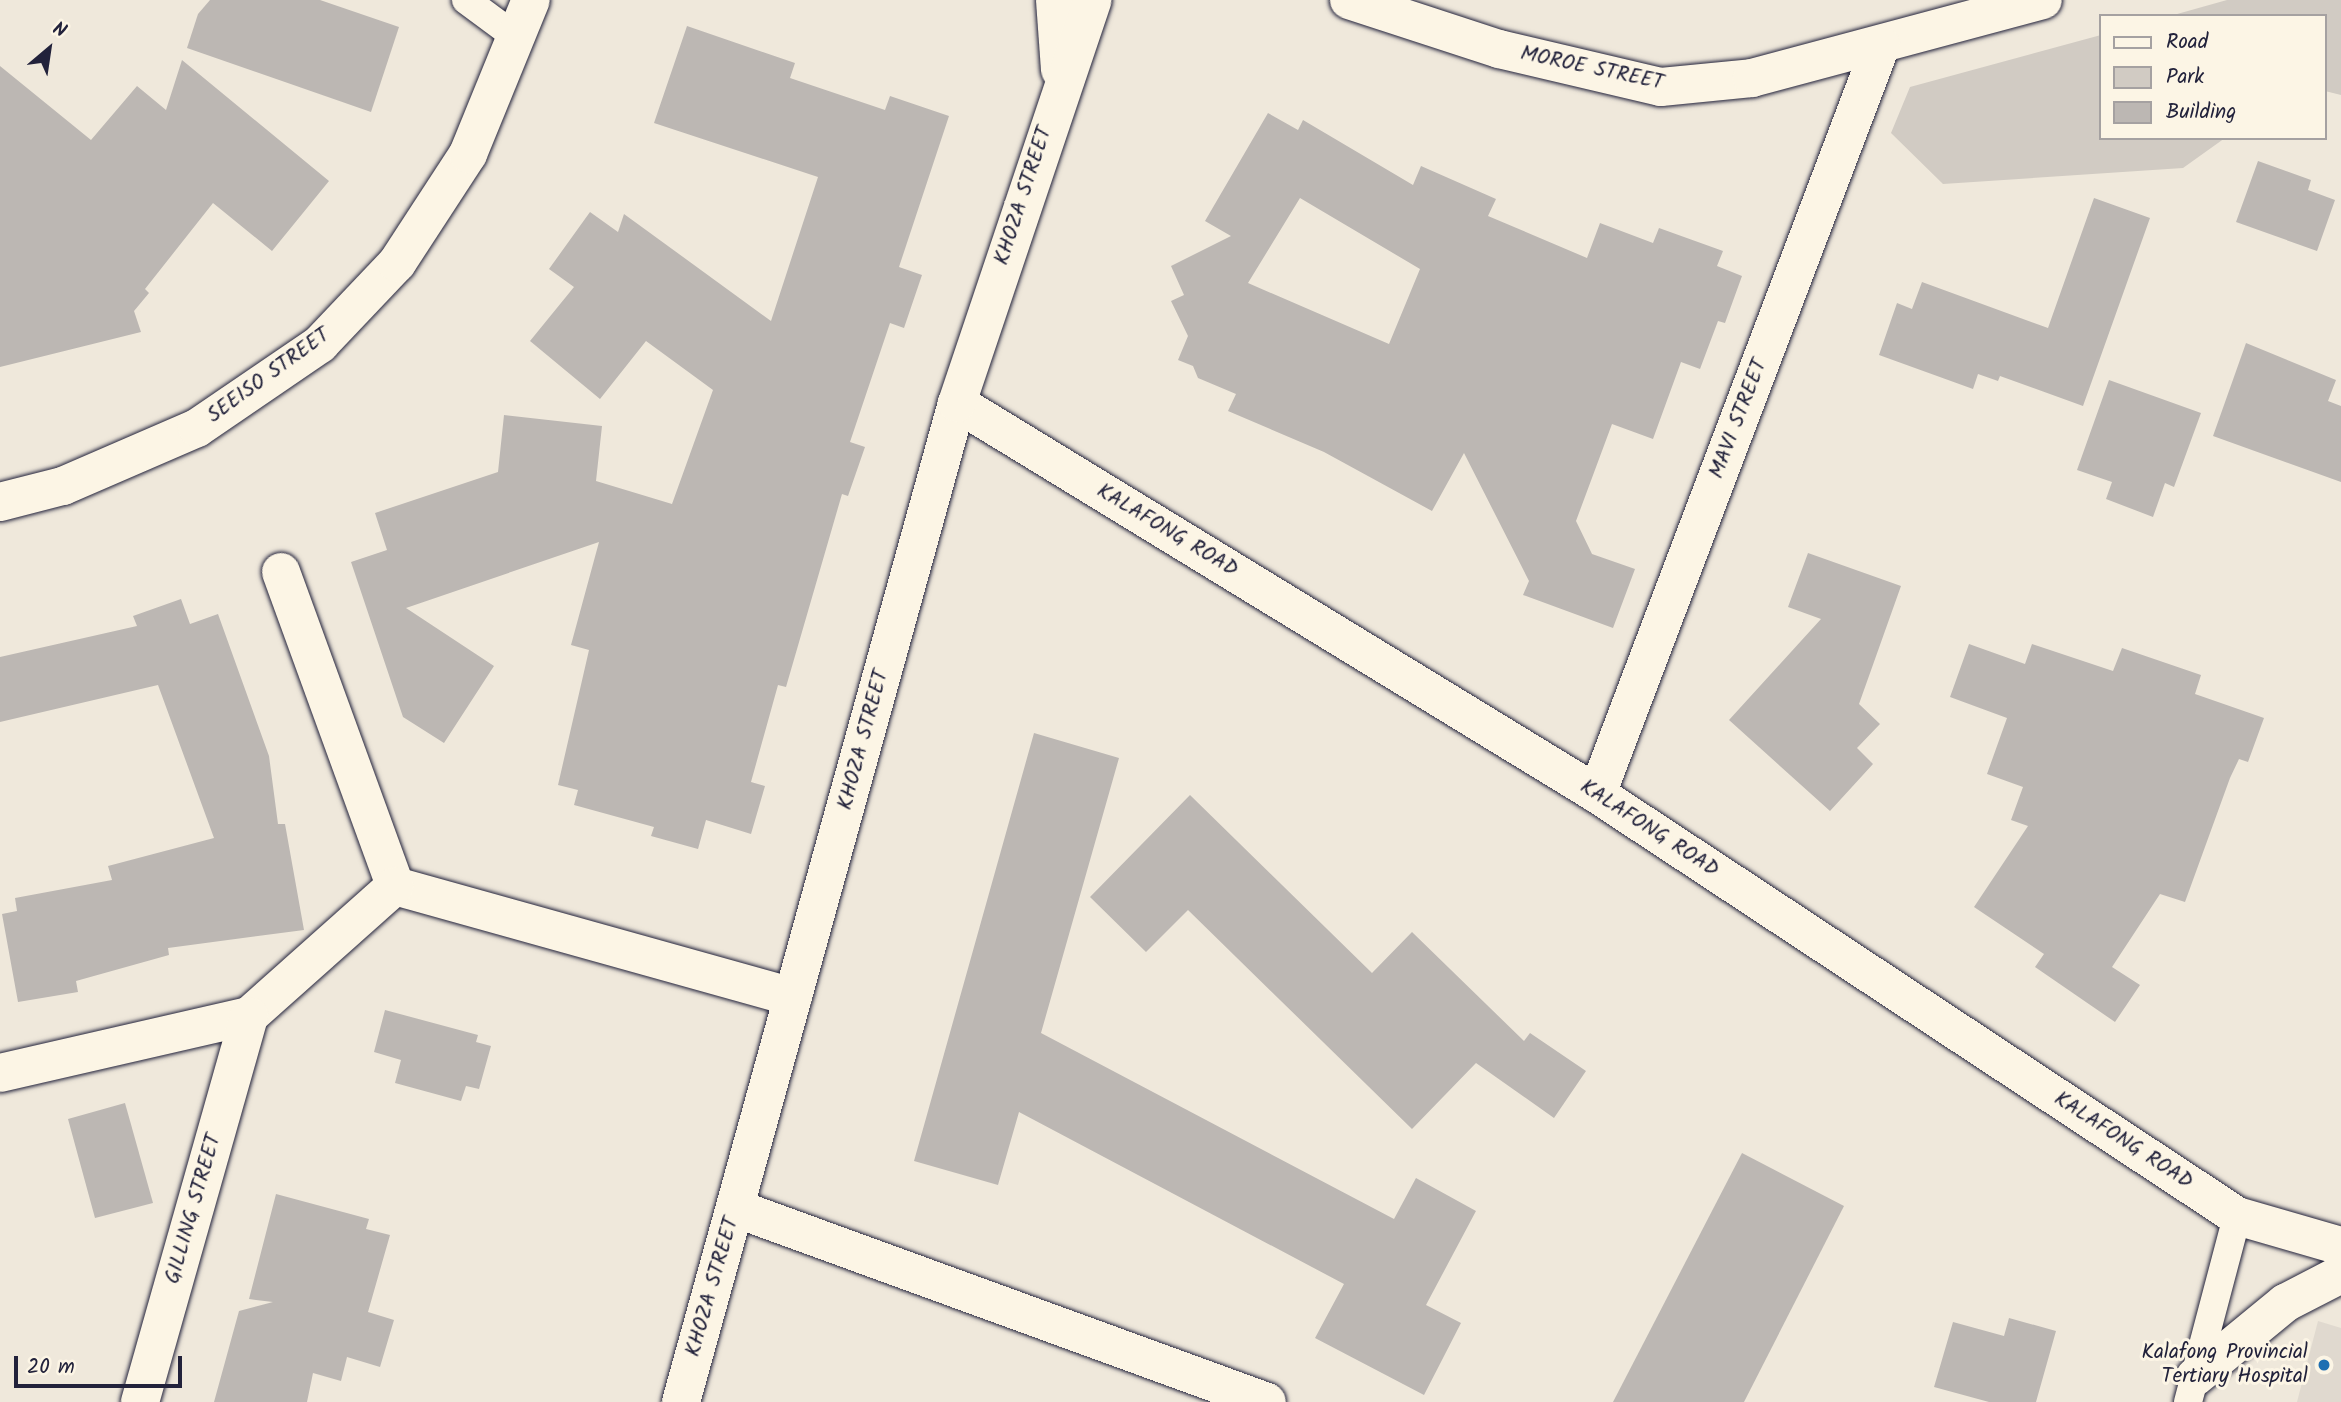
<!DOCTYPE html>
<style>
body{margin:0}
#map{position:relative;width:2341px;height:1402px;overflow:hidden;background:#efe8db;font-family:Kalam,sans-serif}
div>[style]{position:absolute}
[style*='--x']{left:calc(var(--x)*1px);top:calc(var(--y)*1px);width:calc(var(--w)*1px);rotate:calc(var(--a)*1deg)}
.built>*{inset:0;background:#e0d9cf}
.green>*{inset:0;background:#d1cbc3}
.building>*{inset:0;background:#bcb7b3}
.roads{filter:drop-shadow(0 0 2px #22223b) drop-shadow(0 0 2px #22223b)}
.service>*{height:28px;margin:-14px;padding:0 14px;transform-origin:14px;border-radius:14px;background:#fcf5e5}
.minor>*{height:38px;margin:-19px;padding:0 19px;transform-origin:19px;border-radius:19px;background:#fcf5e5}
.tertiary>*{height:38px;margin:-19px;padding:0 19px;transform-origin:19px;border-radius:19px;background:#fcf5e5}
.dots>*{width:19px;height:19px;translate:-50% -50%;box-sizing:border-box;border:4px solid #fcf5e5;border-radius:50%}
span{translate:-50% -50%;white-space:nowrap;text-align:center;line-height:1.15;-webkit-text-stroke:6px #fcf5e5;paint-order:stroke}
.street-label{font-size:21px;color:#22223b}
.poi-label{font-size:21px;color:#22223b}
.right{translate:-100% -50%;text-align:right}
.legend{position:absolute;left:2099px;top:14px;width:228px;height:126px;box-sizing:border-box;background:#fcf5e5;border:2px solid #a5a1a1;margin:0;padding:9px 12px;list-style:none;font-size:21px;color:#22223b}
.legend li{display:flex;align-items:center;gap:14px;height:35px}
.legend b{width:35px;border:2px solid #a5a1a1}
.north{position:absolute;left:14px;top:14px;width:70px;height:70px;-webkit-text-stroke:5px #fcf5e5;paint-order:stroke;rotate:29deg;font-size:19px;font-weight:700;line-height:28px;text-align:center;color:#22223b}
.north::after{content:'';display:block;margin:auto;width:24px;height:32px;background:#22223b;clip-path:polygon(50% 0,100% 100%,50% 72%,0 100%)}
.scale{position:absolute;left:14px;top:1356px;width:168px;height:32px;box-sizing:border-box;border:4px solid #22223b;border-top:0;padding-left:9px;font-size:21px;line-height:24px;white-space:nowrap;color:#22223b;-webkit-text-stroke:5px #fcf5e5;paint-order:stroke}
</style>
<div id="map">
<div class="built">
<div style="clip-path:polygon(2318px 1321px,2341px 1328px,2341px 1402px,2297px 1402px)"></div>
</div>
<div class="green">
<div style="clip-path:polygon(2227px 0,2341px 0,2341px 95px,2325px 91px,2325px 16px,2170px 16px)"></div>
<div style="clip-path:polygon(2101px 35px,2101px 138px,2225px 138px,2183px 168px,1943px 184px,1891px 133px,1910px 87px)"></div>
</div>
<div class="building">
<div style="clip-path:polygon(210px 0,320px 0,399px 27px,371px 112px,187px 48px,198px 14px)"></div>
<div style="clip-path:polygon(687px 26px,795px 63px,790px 78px,885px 110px,890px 96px,949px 116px,899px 267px,922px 275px,904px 328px,890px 323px,850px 442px,865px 447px,848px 496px,842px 494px,786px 687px,778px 685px,751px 782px,765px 786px,751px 834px,706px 820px,698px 849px,651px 836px,654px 827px,574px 805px,578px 790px,558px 785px,589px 650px,571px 645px,599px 542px,406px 608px,494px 666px,444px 743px,403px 717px,351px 562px,387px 550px,375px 513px,498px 472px,504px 415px,602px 426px,596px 481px,672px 504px,713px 390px,646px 341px,600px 399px,530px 341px,574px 287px,549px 269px,590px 212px,618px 232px,624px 214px,771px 321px,818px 177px,654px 123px)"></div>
<div style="clip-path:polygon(182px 60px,329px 181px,272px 251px,213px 203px,145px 289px,149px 293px,134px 311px,141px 332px,0 367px,0 66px,91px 140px,137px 86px,166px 110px)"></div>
<div style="clip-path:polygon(evenodd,1268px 113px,1298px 130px,1303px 120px,1413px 185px,1421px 166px,1496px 199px,1488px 216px,1587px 258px,1600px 223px,1653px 243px,1659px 228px,1723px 251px,1717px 266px,1742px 276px,1725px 323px,1718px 321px,1700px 369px,1681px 362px,1653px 439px,1612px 424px,1576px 521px,1592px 554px,1635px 569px,1613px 628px,1523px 595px,1529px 581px,1464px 453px,1432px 511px,1324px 452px,1228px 411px,1236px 394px,1198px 378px,1193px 366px,1178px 360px,1188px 336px,1171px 301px,1184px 295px,1171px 266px,1231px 236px,1205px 221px,1268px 113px,1300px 198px,1420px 269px,1389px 344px,1248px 283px,1300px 198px)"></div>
<div style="clip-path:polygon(2258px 161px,2311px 180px,2308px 190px,2335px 200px,2317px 251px,2236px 222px)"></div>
<div style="clip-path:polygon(2094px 198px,2150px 218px,2083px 406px,2000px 376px,1998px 381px,1978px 374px,1973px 389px,1879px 355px,1897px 303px,1912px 309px,1922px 282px,2048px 328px)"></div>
<div style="clip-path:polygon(2246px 343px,2336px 380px,2328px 401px,2341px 406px,2341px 482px,2213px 436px)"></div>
<div style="clip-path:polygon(2109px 380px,2201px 413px,2174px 487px,2165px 483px,2153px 517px,2106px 499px,2112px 482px,2077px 470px)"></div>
<div style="clip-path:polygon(1808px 553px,1901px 586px,1859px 704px,1880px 724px,1857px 748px,1873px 764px,1830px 811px,1729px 720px,1821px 619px,1788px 607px)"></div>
<div style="clip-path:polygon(181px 599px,190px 624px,218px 614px,269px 756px,278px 824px,285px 824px,304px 930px,168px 948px,169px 955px,76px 981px,78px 992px,18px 1002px,2px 914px,17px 911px,15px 898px,112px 880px,108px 866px,214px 838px,158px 685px,0 722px,0 657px,137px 626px,133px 616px)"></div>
<div style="clip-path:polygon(1969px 644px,2025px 664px,2032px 644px,2113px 671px,2122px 648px,2201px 675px,2195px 694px,2264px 718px,2248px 762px,2239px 759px,2230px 778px,2185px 902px,2160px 894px,2112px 967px,2140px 985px,2115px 1022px,2035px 967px,2044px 954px,1974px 907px,2028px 826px,2011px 820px,2023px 787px,1987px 774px,2007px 718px,1950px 697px)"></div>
<div style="clip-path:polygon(1034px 733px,1119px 758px,1041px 1033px,1394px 1219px,1416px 1178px,1476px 1211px,1426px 1305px,1461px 1323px,1424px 1395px,1315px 1338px,1344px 1284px,1019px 1112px,998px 1185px,914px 1161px)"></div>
<div style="clip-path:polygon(1190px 795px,1372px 973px,1412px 932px,1524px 1041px,1530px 1033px,1586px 1071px,1554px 1118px,1476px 1063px,1412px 1129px,1188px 910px,1146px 952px,1090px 897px)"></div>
<div style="clip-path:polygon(385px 1010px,478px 1035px,476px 1042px,491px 1046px,479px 1089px,466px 1086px,461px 1101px,395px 1083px,401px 1060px,374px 1052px)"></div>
<div style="clip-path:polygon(125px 1103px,153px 1203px,95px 1218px,68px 1119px)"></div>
<div style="clip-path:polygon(1742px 1153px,1844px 1206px,1744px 1402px,1613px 1402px)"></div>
<div style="clip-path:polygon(276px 1194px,369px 1219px,366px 1229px,390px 1235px,368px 1312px,394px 1320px,380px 1367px,347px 1357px,341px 1381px,313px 1373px,307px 1402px,214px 1402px,239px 1311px,273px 1302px,249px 1299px)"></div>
<div style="clip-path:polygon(2009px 1318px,2056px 1331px,2036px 1402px,1989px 1402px,1934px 1387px,1953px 1322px,2004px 1336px)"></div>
</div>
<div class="roads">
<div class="service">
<div style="--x:466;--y:0;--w:62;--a:36.5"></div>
<div style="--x:2188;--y:1402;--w:192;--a:-75.2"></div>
</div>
<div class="minor">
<div style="--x:1349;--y:0;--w:158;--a:18.1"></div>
<div style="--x:1499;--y:49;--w:166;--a:13.2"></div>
<div style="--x:1661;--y:87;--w:91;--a:-5.6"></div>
<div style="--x:1752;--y:78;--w:301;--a:-15"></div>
<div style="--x:281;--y:572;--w:334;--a:70"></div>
<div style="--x:395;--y:886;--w:413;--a:15.6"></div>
<div style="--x:1597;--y:794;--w:801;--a:-69.23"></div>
<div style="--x:0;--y:1073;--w:255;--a:-12.9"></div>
<div style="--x:249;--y:1016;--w:195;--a:-41.7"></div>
<div style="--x:735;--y:1208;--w:566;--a:20.03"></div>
<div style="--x:140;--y:1402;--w:401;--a:-74.2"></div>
</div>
<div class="tertiary">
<div style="--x:1055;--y:0;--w:70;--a:85.9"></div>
<div style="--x:957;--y:403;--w:750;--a:31.42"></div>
<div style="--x:1597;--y:794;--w:767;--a:33.4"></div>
<div style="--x:2237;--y:1216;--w:108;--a:16.1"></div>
<div style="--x:0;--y:502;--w:65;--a:-14.3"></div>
<div style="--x:63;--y:486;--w:146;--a:-23.4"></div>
<div style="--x:197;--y:428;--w:149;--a:-34.3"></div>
<div style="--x:320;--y:344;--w:112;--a:-46.5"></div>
<div style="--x:397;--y:263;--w:130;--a:-56.9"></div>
<div style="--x:468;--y:154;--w:166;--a:-67.8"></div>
<div style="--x:2195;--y:1377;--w:117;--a:-39.4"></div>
<div style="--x:2285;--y:1303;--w:63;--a:-27.4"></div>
<div style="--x:681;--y:1402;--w:1036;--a:-74.56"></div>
<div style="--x:957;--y:403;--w:425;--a:-71.4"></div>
</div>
</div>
<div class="dots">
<div style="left:2324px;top:1365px;background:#1f6fb2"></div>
</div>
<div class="street-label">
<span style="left:1592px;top:69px;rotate:12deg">MOROE STREET</span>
<span style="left:1024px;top:196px;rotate:-72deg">KHOZA STREET</span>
<span style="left:269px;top:376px;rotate:-36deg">SEEISO STREET</span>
<span style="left:1739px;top:419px;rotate:-69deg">MAVI STREET</span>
<span style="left:1167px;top:531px;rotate:31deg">KALAFONG ROAD</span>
<span style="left:864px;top:740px;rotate:-75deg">KHOZA STREET</span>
<span style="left:1649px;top:829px;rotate:33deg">KALAFONG ROAD</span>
<span style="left:2123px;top:1141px;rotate:33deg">KALAFONG ROAD</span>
<span style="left:194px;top:1209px;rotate:-74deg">GILLING STREET</span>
<span style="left:713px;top:1287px;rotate:-74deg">KHOZA STREET</span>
</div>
<div class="poi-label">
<span class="right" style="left:2308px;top:1365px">Kalafong Provincial<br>Tertiary Hospital</span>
</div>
<ul class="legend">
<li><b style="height:9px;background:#fcf5e5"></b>Road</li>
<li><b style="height:19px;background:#d1cbc3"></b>Park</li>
<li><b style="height:19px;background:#bcb7b3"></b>Building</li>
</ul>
<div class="north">N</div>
<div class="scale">20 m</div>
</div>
